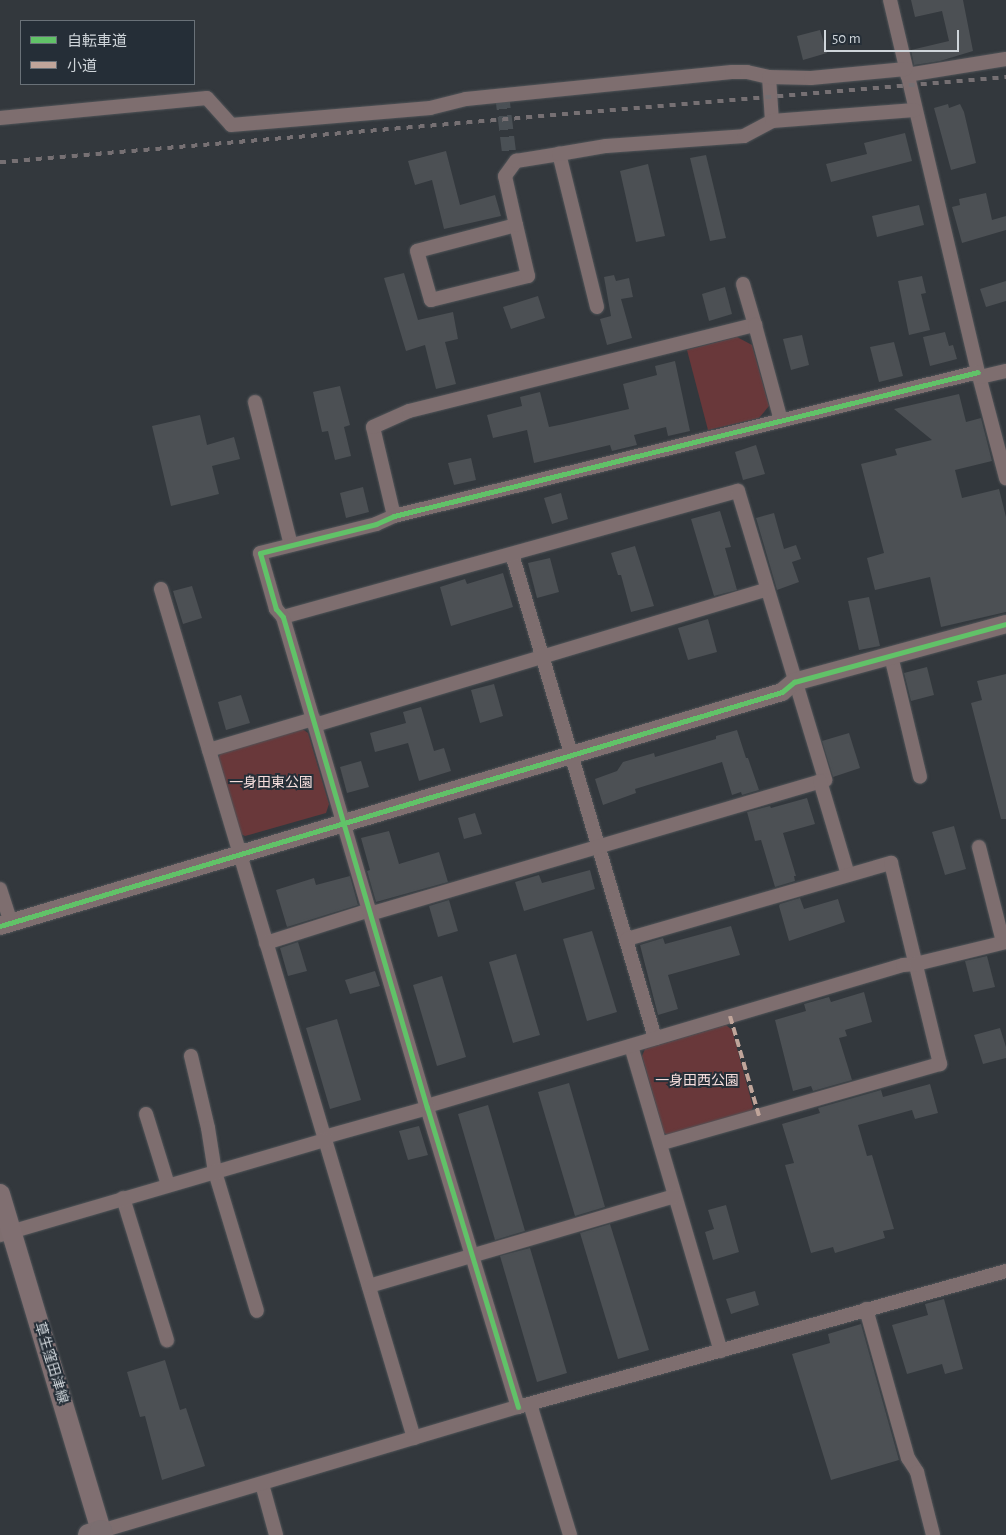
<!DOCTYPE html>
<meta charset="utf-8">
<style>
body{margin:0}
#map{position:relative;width:1006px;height:1535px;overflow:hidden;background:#33383d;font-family:"Alegreya Sans","Noto Sans JP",sans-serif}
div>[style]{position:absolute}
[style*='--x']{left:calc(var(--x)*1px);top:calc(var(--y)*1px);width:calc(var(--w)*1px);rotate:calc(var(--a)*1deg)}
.green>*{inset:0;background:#69383a}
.building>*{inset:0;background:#4c5054}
.minor-tunnel>*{height:14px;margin-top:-7px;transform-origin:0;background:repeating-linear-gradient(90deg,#4a5055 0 14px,transparent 0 21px)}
.roads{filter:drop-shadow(0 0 1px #505458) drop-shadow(0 0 1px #505458)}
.minor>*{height:14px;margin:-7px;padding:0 7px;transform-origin:7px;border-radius:7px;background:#7e6e6f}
.tertiary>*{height:18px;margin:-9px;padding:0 9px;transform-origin:9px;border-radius:9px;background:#7e6e6f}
.secondary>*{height:20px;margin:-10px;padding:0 10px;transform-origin:10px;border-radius:10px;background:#806f71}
.primary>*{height:22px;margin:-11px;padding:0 11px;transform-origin:11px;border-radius:11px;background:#7b6e70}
.rail>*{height:4px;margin-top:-2px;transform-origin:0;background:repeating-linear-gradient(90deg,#767073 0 6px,transparent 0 12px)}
.quiet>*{height:4px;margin-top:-2px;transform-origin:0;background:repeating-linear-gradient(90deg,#c0a59a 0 8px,transparent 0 12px)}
.cycleway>*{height:5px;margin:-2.5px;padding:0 2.5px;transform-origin:2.5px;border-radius:2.5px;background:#61c268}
span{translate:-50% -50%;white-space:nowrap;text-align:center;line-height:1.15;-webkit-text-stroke:4px #252e37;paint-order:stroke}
.park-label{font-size:14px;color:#f5dddc}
.street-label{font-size:14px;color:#cfd5da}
.legend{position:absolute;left:20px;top:20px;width:175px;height:65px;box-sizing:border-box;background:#252e37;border:1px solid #697178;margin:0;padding:6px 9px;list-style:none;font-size:15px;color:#cfd5da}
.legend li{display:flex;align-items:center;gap:10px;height:25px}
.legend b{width:25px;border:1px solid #697178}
.scale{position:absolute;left:824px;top:30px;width:135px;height:22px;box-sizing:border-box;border:2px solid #cfd5da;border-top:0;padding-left:6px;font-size:15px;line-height:18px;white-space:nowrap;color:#cfd5da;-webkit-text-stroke:4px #252e37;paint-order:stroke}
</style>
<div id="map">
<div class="green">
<div style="clip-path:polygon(737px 337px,752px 345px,769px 406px,759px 418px,708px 430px,687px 350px)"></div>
<div style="clip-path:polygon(301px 728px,308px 733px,329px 804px,326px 813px,245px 836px,239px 833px,218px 759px,221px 752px)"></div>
<div style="clip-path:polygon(726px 1025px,732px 1030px,753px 1107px,750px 1113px,670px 1136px,664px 1133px,642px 1056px,645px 1049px)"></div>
</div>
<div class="building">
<div style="clip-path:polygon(911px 0,963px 0,973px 51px,940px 61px,914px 65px,911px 50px,949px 41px,942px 11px,915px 17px)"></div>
<div style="clip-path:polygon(820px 30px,827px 53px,803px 60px,797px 36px)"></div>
<div style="clip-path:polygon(948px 104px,949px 108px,960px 104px,964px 112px,976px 163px,951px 170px,934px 108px)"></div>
<div style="clip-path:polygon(905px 133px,912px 161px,831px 182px,826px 164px,867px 154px,864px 143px)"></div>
<div style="clip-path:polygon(446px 151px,460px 205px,495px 195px,501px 216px,444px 229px,432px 180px,415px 185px,408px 161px)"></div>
<div style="clip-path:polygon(706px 155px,726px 238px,710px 241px,690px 158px)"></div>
<div style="clip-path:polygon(648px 164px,665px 236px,636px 242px,620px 171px)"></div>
<div style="clip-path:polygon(986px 193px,992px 220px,1006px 216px,1006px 230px,962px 243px,952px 207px,960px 205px,959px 199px)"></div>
<div style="clip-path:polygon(919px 205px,924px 225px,877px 237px,872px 216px)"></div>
<div style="clip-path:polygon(404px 273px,418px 320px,453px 312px,458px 339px,445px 342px,456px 384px,436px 389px,425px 345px,406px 351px,384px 278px)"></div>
<div style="clip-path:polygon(614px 275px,616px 281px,629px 278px,633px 297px,621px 299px,632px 338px,607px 345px,600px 319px,611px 316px,604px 277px)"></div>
<div style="clip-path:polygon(922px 276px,926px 293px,921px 294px,930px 330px,909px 335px,898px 281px)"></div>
<div style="clip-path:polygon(1006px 281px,1006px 301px,986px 307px,980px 289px)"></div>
<div style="clip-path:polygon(725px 287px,732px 314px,709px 321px,702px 294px)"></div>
<div style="clip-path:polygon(538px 296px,545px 318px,511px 329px,503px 307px)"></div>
<div style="clip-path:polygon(945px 332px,949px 346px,953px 345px,957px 359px,930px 366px,923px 337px)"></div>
<div style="clip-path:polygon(802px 335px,809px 365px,791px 370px,783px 339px)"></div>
<div style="clip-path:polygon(894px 342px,903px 376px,879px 382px,870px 347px)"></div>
<div style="clip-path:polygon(675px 361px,690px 431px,668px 436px,666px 427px,634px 435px,637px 445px,612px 451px,610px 445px,534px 463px,527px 430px,493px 438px,487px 415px,522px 406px,520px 397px,540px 392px,549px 427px,564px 424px,629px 409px,623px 384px,657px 375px,655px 366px)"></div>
<div style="clip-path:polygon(340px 386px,350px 425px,344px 427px,351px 456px,335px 460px,328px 431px,322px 432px,313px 392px)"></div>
<div style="clip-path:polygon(959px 394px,966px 422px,981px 418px,992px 461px,955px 470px,962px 498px,999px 489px,1006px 517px,1006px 612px,941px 627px,930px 577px,875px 590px,867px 558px,884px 553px,861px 464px,897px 455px,895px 449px,932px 440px,894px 409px)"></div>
<div style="clip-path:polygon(200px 415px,207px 445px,234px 437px,240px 459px,212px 466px,219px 494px,171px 506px,152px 426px)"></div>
<div style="clip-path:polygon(756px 445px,765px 474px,743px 480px,735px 452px)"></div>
<div style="clip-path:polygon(471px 458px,476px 480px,454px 485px,448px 463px)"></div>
<div style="clip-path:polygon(363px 487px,369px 512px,346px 518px,340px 493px)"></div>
<div style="clip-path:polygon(561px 493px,568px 519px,552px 524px,544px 498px)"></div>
<div style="clip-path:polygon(720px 511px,731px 547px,725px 548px,737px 590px,714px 596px,691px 519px)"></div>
<div style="clip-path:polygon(774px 513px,784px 549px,796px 545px,801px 559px,792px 562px,799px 582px,777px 590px,756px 518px)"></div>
<div style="clip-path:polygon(635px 546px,654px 606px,631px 612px,621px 575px,618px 575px,611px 553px)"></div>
<div style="clip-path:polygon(550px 558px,559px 592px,537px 598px,528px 563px)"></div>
<div style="clip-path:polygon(503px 573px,513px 607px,451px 626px,440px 587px,465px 579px,467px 584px)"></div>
<div style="clip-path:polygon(192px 586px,202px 618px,183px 624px,173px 591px)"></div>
<div style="clip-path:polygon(869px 597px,880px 646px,859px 650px,848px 601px)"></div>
<div style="clip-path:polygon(708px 619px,717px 652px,688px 660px,678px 628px)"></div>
<div style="clip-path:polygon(927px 667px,934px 695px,911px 701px,904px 673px)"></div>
<div style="clip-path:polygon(1006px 674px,1006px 819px,1001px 819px,971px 703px,982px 700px,977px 681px)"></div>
<div style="clip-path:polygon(494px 684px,503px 716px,480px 723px,471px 690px)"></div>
<div style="clip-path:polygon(241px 695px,250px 723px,226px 730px,218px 702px)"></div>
<div style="clip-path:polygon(421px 707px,434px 751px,444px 748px,451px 771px,419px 781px,408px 743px,375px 752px,370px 733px,406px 723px,403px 712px)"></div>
<div style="clip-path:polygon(737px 730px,746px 758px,748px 758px,759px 790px,742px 795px,741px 792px,732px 795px,722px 762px,635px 789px,636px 793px,603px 805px,595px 779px,617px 771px,623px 762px,654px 753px,655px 757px,716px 739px,716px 736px)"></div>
<div style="clip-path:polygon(849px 733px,860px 768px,833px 777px,822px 741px)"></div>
<div style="clip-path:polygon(361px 761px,369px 787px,347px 793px,340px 767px)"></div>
<div style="clip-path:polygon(807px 798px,815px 824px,783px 833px,796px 876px,794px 876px,795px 881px,775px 887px,761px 840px,755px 841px,747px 812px,770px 806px,771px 808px)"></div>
<div style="clip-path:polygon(475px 813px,482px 834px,464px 839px,458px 818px)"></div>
<div style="clip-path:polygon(954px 826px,966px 869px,945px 875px,932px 832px)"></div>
<div style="clip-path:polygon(389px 831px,399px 864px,439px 852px,448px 882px,376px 902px,367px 871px,370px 870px,361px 838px)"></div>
<div style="clip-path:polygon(590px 870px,595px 889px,524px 911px,515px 882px,539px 875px,542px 883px)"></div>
<div style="clip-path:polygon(350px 876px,358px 905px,287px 927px,276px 890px,314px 878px,316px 885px)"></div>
<div style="clip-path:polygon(800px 898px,804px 909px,838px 899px,845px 922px,789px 941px,779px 906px,780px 904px)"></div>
<div style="clip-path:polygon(449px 900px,458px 931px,438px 937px,429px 906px)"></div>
<div style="clip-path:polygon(731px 926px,740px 955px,668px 975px,678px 1009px,658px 1015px,640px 945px,663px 938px,665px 944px)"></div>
<div style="clip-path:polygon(592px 931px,617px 1012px,587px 1021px,563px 939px)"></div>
<div style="clip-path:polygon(298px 942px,307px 971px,288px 976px,280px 948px)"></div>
<div style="clip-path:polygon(516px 954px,540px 1035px,513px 1043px,489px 962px)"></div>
<div style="clip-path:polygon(987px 956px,995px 987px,973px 992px,965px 961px)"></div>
<div style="clip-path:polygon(375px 971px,380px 986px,350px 994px,345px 980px)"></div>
<div style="clip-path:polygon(442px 976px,466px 1057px,437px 1066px,413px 985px)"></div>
<div style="clip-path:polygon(864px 992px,872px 1022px,845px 1030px,847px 1036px,839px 1038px,852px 1080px,813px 1091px,811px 1086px,793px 1091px,775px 1020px,806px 1011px,804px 1004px,829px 997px,831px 1002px)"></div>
<div style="clip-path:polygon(337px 1019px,361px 1100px,330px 1109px,306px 1028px)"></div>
<div style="clip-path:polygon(1000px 1028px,1006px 1047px,1006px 1058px,983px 1064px,974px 1035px)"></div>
<div style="clip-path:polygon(569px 1083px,605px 1207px,575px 1216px,538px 1092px)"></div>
<div style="clip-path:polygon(930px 1084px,938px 1113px,915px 1119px,912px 1110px,858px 1125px,867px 1156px,872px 1155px,894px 1229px,883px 1231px,885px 1238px,835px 1253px,833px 1247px,811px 1253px,785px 1165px,794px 1163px,782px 1124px,820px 1113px,818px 1108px,881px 1090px,883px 1097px)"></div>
<div style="clip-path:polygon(488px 1105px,525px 1231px,495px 1240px,458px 1114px)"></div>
<div style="clip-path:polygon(419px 1126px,428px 1155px,408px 1160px,399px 1131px)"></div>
<div style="clip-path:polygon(726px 1205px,739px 1252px,713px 1260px,705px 1232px,714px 1229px,708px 1210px)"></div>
<div style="clip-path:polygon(610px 1224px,649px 1350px,618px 1359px,580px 1233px)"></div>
<div style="clip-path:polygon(530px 1248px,567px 1373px,537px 1382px,500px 1256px)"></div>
<div style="clip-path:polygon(755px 1291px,759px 1305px,731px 1314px,726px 1299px)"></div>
<div style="clip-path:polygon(944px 1299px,963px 1369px,945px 1374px,942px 1364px,907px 1374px,892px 1325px,928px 1315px,925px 1304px)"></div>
<div style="clip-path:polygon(861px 1324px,899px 1460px,831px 1480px,792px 1354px,830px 1343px,828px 1334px)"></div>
<div style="clip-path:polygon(165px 1360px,180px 1410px,186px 1408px,205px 1466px,162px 1480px,145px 1416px,140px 1417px,127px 1372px)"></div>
</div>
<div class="minor-tunnel">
<div style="--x:502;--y:95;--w:57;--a:83"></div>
</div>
<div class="roads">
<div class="minor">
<div style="--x:890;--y:0;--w:382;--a:76.7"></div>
<div style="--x:978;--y:372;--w:110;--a:75.2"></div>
<div style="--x:907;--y:75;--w:100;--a:-9.2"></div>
<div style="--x:769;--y:77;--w:44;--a:86.1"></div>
<div style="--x:0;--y:118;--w:208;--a:-5.5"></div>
<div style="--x:207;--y:98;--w:36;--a:48"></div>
<div style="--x:231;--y:125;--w:200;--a:-4.9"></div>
<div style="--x:430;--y:108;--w:37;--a:-14"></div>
<div style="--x:466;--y:99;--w:267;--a:-5.8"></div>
<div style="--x:732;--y:72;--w:15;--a:0"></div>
<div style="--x:747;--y:72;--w:23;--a:13"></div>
<div style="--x:769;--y:77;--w:42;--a:1.4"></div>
<div style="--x:811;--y:78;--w:95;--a:-5.4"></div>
<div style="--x:516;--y:225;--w:102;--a:165.3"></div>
<div style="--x:417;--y:251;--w:51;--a:74.1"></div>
<div style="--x:431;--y:300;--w:100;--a:-13.9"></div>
<div style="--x:528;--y:276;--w:52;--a:-103.2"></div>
<div style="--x:516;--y:225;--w:50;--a:-102.7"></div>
<div style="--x:505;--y:176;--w:19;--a:-54"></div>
<div style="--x:516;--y:161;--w:44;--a:-9.2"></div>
<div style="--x:743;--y:284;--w:43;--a:73.7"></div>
<div style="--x:597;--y:307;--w:158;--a:-103.9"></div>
<div style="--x:559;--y:154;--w:48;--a:-9.7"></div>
<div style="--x:606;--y:146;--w:138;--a:-4.1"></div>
<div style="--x:744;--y:136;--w:32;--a:-28"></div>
<div style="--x:772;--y:121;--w:143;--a:-4.4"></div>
<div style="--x:980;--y:377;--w:27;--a:-13"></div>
<div style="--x:255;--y:402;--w:147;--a:75.9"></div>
<div style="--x:394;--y:516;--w:91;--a:-103.3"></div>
<div style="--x:373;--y:427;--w:39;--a:-24"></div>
<div style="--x:409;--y:411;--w:357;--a:-14"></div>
<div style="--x:755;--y:325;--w:99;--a:74.8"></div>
<div style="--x:512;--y:554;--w:505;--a:73.54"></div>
<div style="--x:161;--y:589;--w:886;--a:73.41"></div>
<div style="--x:283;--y:617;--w:472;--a:-15.5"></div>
<div style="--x:738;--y:491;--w:302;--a:73.2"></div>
<div style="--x:825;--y:780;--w:473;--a:163.6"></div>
<div style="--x:891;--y:656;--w:124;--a:76.5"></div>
<div style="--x:315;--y:725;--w:471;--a:-16.7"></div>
<div style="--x:209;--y:750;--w:109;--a:-16.6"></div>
<div style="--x:820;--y:781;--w:98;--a:73.4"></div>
<div style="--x:979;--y:847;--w:98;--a:75.8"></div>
<div style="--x:0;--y:889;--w:36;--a:72"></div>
<div style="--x:627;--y:939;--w:275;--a:-16.1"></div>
<div style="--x:891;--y:863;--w:207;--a:76.3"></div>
<div style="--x:940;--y:1064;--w:291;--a:164.1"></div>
<div style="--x:266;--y:943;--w:109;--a:-17.6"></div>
<div style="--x:631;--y:1046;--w:318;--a:73.6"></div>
<div style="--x:191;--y:1056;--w:74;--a:76.7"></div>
<div style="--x:208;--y:1128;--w:45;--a:81"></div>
<div style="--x:215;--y:1172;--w:145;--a:73.2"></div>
<div style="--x:427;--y:1106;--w:496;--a:-16.5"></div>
<div style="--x:903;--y:965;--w:13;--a:-4"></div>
<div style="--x:916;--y:964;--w:93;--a:-13.7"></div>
<div style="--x:146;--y:1114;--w:74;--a:72.8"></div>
<div style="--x:324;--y:1137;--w:107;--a:-15.7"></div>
<div style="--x:123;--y:1198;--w:149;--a:72.8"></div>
<div style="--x:0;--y:1235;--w:339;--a:-16.3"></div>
<div style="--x:369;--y:1286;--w:318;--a:-16.4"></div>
<div style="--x:866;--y:1309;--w:155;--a:74.3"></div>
<div style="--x:908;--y:1458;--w:17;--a:57"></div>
<div style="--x:917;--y:1472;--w:65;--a:75.7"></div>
<div style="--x:530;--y:1404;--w:137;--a:73"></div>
<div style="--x:518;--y:1407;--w:313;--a:-106.9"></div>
<div style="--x:427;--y:1108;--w:512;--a:-106.35"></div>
<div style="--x:283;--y:617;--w:11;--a:-131"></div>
<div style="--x:276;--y:609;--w:58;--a:-105.9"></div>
<div style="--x:260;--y:553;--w:120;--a:-14"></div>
<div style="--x:376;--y:524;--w:20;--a:-24"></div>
<div style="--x:394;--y:516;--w:601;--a:-13.85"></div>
<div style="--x:262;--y:1484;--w:53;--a:74.6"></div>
<div style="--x:101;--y:1531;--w:435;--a:-16.6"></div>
<div style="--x:518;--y:1407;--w:507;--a:-15.57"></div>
</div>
<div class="tertiary">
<div style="--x:0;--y:926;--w:816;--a:-16.66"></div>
<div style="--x:782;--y:692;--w:16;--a:-40"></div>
<div style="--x:794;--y:682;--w:220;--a:-15.3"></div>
</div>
<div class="secondary">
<div style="--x:0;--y:1194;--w:352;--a:73.3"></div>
</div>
<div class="primary">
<div style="--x:89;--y:1535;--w:13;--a:-18"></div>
<div style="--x:101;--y:1531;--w:4;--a:76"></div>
</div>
</div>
<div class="rail">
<div style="--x:0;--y:162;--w:1010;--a:-4.83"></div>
</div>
<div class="quiet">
<div style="--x:730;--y:1016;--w:104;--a:73.8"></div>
</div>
<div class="cycleway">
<div style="--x:0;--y:926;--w:816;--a:-16.66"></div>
<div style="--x:782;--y:692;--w:16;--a:-40"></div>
<div style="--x:794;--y:682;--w:220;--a:-15.3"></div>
<div style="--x:518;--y:1407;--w:313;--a:-106.9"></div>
<div style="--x:427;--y:1108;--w:512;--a:-106.35"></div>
<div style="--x:283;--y:617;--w:11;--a:-131"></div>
<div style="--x:276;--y:609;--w:58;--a:-105.9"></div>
<div style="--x:260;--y:553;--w:120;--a:-14"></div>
<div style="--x:376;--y:524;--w:20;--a:-24"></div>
<div style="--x:394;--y:516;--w:601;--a:-13.85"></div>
</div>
<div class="park-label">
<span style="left:271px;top:783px">一身田東公園</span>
<span style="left:697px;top:1081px">一身田西公園</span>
</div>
<div class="street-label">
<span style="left:51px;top:1363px;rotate:73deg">草生窪田津線</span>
</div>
<ul class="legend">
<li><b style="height:6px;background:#61c268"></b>自転車道</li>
<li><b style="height:6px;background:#c0a59a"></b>小道</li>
</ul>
<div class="scale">50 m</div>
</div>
